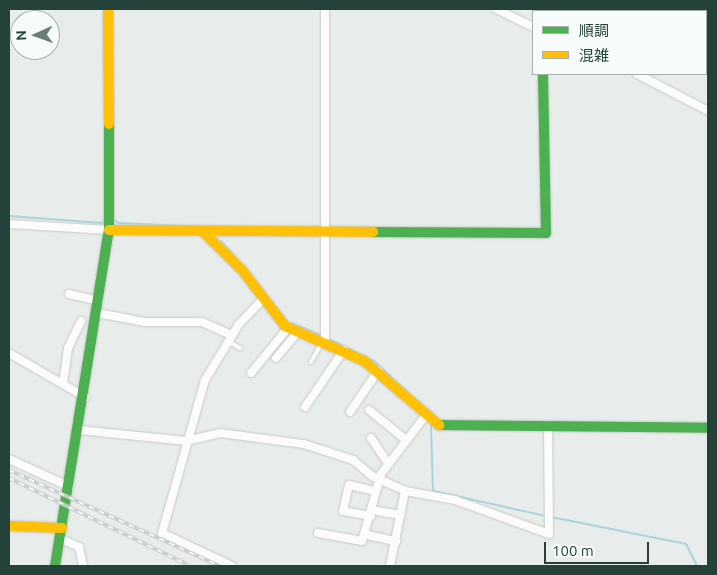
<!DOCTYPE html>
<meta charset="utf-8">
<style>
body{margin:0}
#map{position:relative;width:717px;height:575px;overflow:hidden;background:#e8edeb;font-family:Ubuntu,"Noto Sans JP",sans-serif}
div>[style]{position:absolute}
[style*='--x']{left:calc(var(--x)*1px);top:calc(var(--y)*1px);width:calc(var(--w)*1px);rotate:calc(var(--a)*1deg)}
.stream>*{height:2px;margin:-1px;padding:0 1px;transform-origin:1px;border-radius:1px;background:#a9d4db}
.river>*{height:12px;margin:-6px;padding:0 6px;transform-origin:6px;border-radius:6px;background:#a9d4db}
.roads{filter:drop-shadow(0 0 1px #c5cac8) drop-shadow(0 0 1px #c5cac8)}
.lane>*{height:4px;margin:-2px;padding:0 2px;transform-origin:2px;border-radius:2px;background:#fcfcfc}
.street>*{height:8px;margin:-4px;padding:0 4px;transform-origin:4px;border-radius:4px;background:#fcfcfc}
.fast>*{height:10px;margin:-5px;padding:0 5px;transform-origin:5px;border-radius:5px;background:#4caf50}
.slow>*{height:10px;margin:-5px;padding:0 5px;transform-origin:5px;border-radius:5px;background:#ffc107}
.rail>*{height:4px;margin-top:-2px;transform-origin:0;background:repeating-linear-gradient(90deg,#f7fbf9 0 5.5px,#c9cdcc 0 11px);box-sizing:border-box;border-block:1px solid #c9cdcc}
span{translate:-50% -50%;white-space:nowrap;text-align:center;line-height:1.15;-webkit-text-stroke:4px #f7fbf9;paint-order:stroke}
.frame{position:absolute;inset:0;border:10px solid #24423a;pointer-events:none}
.legend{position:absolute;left:532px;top:10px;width:175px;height:65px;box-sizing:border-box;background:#f7fbf9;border:1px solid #a3b1ad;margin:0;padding:6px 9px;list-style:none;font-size:15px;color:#24423a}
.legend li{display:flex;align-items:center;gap:10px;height:25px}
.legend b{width:25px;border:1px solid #a3b1ad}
.north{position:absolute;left:10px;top:10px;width:50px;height:50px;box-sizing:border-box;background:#f7fbf9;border:1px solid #a3b1ad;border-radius:50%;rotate:268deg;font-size:14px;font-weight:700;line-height:20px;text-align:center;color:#24423a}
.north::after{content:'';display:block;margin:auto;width:18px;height:22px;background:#697e78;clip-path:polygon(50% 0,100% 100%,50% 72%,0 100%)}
.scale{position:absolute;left:544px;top:542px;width:105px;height:22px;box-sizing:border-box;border:2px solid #24423a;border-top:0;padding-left:6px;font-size:15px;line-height:18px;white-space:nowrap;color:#24423a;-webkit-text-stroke:4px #f7fbf9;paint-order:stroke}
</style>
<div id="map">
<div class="stream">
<div style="--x:9;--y:216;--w:94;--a:4.3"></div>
<div style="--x:103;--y:223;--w:5;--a:-79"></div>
<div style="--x:113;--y:219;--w:6;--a:39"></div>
<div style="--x:118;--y:223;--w:88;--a:2.6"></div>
<div style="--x:221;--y:241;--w:19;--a:47"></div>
<div style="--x:291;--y:323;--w:32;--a:22"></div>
<div style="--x:329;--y:339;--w:50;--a:26.1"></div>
<div style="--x:374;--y:361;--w:75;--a:42.8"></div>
<div style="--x:431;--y:425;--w:66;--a:88.3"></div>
<div style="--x:433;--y:491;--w:116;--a:12.5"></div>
<div style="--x:551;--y:517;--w:138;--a:11.3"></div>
<div style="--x:686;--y:544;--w:25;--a:63"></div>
</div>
<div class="river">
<div style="--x:607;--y:9;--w:8;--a:14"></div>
<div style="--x:706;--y:54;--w:2;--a:27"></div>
</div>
<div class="roads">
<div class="lane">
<div style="--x:229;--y:342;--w:13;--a:29"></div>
<div style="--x:311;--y:362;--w:21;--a:-61"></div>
</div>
<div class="street">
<div style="--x:325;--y:9;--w:333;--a:90"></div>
<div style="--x:496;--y:9;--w:41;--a:25.9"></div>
<div style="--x:684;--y:9;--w:5;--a:22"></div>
<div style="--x:705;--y:9;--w:6;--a:59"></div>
<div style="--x:706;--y:20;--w:2;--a:27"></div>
<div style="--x:637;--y:74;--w:80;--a:27.5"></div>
<div style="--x:9;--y:224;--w:100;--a:3.4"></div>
<div style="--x:69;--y:294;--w:31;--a:13"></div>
<div style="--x:97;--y:313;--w:49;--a:10.6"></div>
<div style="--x:145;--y:322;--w:57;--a:0"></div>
<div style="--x:202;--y:322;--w:32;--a:24"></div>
<div style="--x:9;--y:353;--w:88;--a:30.1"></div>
<div style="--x:276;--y:358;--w:33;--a:-50"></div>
<div style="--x:251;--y:373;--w:58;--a:-50.6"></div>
<div style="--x:63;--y:384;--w:36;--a:-82"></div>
<div style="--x:68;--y:348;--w:30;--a:-64"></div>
<div style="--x:305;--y:407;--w:69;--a:-55.6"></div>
<div style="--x:369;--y:410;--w:48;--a:39"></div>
<div style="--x:350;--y:412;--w:50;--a:-55.7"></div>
<div style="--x:79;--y:430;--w:108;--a:5.9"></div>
<div style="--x:186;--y:441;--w:35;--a:-13"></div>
<div style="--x:220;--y:433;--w:85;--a:7.5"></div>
<div style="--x:304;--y:444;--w:52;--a:18.1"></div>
<div style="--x:353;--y:460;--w:25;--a:40"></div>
<div style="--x:372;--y:476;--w:36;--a:24"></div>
<div style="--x:405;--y:491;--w:76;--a:101.3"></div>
<div style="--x:371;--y:438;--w:30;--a:56"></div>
<div style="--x:9;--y:459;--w:67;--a:24.7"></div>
<div style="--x:405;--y:491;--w:51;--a:10.2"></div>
<div style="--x:455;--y:500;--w:100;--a:19.9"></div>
<div style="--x:549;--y:534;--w:106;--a:-90.5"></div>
<div style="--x:372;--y:510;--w:29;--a:10"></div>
<div style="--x:371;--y:516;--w:28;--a:-170"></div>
<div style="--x:343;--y:511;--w:27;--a:-77"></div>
<div style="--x:349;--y:485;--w:27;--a:13"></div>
<div style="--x:318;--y:533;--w:45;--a:10.3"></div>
<div style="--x:362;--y:541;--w:70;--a:-74.2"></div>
<div style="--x:381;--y:474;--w:74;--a:-52.7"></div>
<div style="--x:367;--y:535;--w:30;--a:12"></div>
<div style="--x:61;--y:539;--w:20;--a:24"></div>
<div style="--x:79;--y:547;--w:19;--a:78"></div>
<div style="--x:232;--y:566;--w:77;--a:-154.8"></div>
<div style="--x:162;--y:533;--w:159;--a:-74.3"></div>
<div style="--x:205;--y:380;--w:66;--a:-58.7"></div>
<div style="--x:239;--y:324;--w:33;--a:-46"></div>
</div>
<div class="fast">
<div style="--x:373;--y:232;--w:173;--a:0.3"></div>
<div style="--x:546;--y:233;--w:159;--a:-91.1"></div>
<div style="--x:439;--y:425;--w:269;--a:0.6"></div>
<div style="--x:55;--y:566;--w:340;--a:-80.9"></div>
<div style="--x:109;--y:230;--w:106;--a:-90"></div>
</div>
<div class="slow">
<div style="--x:108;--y:9;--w:115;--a:89.5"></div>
<div style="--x:541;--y:9;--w:2;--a:90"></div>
<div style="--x:109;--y:230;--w:264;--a:0.4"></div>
<div style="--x:203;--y:232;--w:54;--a:44.3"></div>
<div style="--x:242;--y:270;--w:71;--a:52.5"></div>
<div style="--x:285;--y:326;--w:86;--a:23.9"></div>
<div style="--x:364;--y:361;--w:99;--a:40.5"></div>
<div style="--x:9;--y:526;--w:53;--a:2.2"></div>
</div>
</div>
<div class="rail">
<div style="--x:9;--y:470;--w:232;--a:24.5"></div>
<div style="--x:9;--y:478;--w:201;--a:25.9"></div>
</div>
<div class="frame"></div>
<ul class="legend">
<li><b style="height:6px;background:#4caf50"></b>順調</li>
<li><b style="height:6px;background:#ffc107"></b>混雑</li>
</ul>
<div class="north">N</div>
<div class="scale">100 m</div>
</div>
